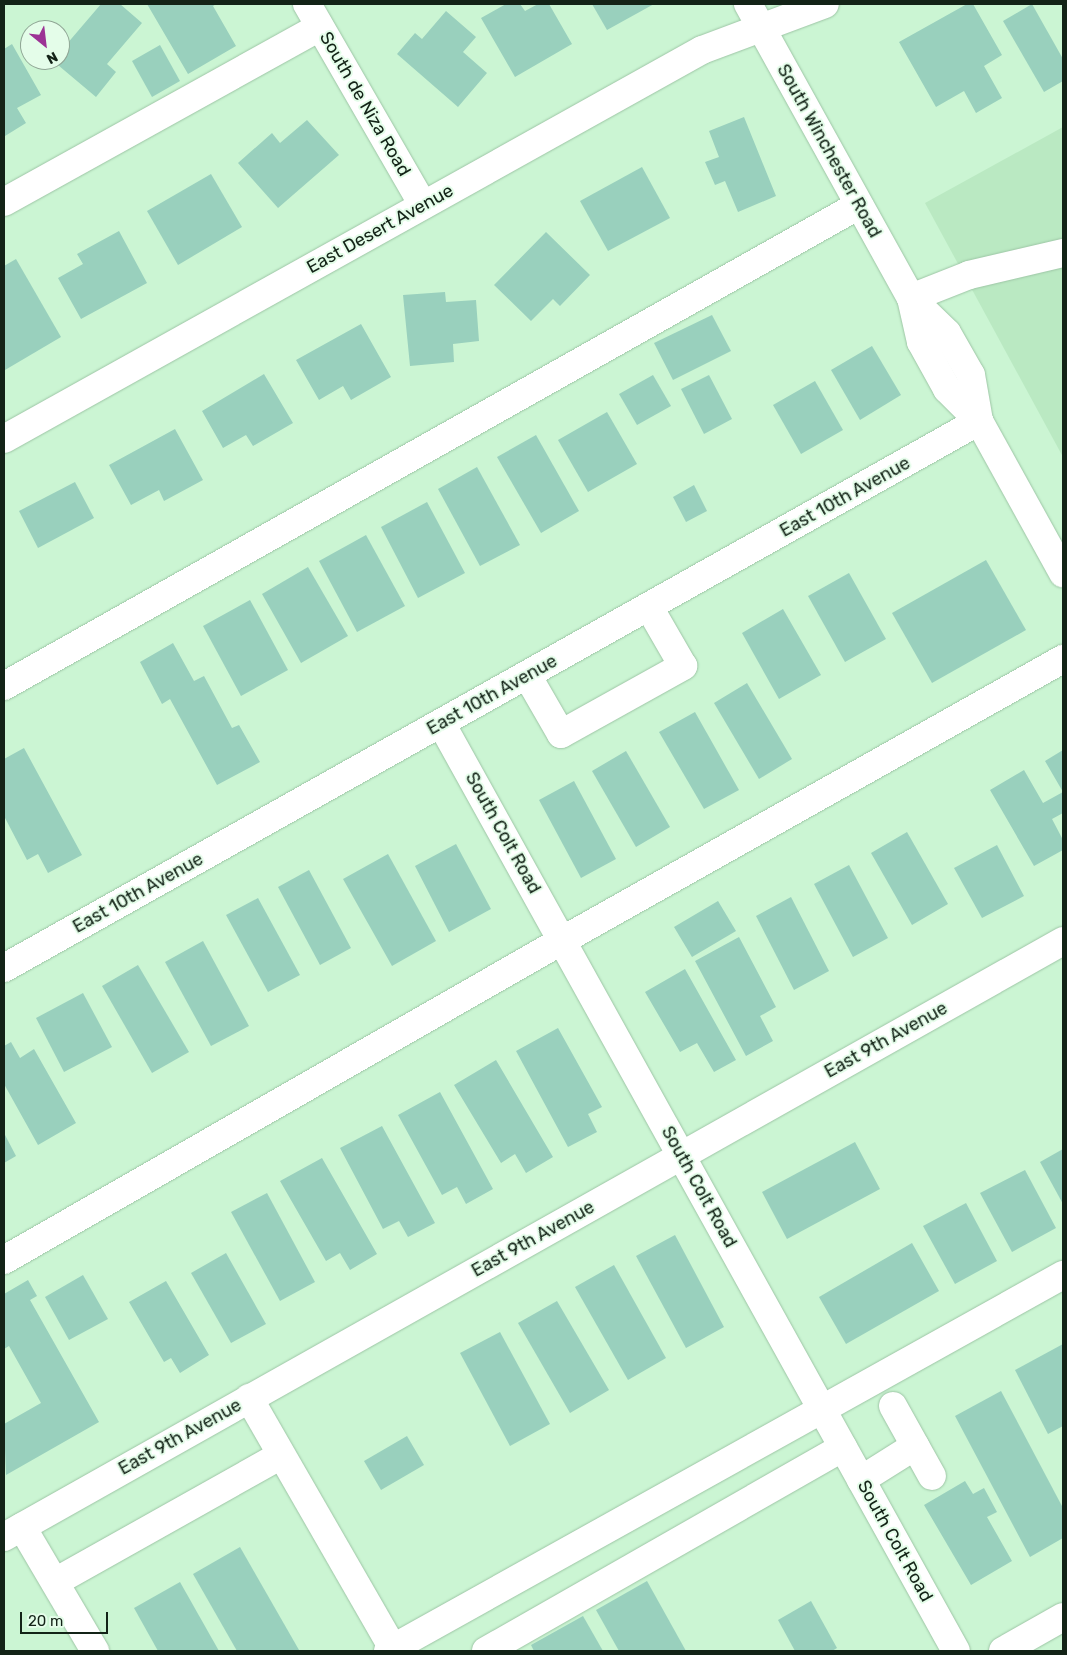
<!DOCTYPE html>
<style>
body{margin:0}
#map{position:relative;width:1067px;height:1655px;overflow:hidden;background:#cbf5d3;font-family:Rubik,sans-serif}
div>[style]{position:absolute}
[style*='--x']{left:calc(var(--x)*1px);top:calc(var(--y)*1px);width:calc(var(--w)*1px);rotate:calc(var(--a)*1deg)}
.built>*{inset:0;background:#bae9c2}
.building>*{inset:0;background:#99d0bd}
.roads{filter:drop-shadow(0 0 1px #9dc5a5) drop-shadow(0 0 1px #9dc5a5)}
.minor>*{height:28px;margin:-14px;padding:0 14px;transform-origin:14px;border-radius:14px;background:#fff}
span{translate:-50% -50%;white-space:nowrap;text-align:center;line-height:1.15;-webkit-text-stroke:4px #e4fde9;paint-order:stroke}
.street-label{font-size:18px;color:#132317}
.frame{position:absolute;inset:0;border:5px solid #132317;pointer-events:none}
.north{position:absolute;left:20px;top:20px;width:50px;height:50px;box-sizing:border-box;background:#e4fde9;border:1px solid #90a695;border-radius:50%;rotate:151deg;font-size:14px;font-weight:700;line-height:20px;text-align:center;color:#132317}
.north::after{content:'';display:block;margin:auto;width:18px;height:22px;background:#9c3395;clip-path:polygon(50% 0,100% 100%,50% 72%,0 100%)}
.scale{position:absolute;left:20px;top:1612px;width:88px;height:22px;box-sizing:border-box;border:2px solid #132317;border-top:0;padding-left:6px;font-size:15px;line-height:18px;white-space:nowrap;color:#132317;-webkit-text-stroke:4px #e4fde9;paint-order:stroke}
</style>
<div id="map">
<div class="built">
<div style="clip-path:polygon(1063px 127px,1063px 457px,925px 203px)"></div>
</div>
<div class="building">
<div style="clip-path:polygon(101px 4px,120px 4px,142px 23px,107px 64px,116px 72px,96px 97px,52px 60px,60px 60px,60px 52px)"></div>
<div style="clip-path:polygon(147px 4px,216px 4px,213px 6px,236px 46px,188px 74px)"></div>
<div style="clip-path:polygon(506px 4px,520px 4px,525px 11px,538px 4px,549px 4px,572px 44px,515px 77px,481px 18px)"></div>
<div style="clip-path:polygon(592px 4px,654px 4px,607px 30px)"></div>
<div style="clip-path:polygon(967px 4px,973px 4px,1002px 55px,984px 66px,1002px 98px,976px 113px,964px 91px,936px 107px,899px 42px)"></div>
<div style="clip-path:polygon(1032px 4px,1063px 59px,1063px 81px,1044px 92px,1003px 21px)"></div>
<div style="clip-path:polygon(446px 11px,476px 37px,463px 52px,487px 73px,458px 107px,397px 54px,415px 33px,422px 39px)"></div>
<div style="clip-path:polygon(12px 44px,41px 95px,17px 108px,26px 123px,5px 136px,4px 49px)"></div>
<div style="clip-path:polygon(160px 45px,180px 81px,152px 97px,132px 61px)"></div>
<div style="clip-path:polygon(744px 117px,776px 196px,738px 212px,725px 181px,715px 185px,705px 162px,719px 157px,709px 131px)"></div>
<div style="clip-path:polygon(307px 120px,339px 155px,278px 208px,238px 163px,272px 133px,280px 143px)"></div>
<div style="clip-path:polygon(642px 167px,670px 218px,608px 251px,580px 201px)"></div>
<div style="clip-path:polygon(211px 174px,242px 227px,178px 265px,147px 211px)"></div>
<div style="clip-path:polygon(119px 231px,147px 283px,81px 319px,58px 278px,83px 264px,77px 254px)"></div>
<div style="clip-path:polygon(546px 232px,590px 275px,560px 306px,553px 299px,531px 321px,494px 285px)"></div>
<div style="clip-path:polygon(16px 259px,61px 337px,5px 370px,4px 266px)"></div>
<div style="clip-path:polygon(445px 292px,446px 302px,476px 300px,479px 341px,453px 344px,454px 362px,410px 366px,403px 295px)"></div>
<div style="clip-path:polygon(712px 315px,731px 351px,673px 380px,654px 343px)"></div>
<div style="clip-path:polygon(361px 324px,391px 377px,351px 400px,343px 386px,319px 400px,296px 360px)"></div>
<div style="clip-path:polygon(872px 346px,901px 395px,860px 420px,831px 370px)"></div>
<div style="clip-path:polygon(264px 374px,293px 423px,253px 446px,246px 435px,223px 448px,202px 411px)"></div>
<div style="clip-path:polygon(653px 375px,671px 406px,637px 425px,619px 394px)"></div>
<div style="clip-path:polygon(709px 375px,732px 419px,704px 434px,681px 389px)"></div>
<div style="clip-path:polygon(815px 381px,843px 430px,801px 454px,773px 405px)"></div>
<div style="clip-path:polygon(607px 412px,637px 464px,588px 492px,558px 440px)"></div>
<div style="clip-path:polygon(175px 429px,203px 480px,164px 501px,159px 490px,131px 505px,109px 465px)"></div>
<div style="clip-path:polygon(536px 435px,579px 511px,541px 533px,497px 457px)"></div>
<div style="clip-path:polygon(477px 467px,520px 545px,480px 566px,438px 489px)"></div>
<div style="clip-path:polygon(75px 482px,94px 518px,38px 548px,19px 511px)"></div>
<div style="clip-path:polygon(694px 485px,707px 511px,686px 522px,673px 497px)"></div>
<div style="clip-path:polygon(427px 502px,465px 573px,418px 598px,381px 527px)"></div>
<div style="clip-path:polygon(366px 535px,405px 606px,357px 632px,319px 561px)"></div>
<div style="clip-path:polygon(986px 560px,1026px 630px,932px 683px,892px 613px)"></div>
<div style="clip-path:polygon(308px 567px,348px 636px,301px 663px,262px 594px)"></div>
<div style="clip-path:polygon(849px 573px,886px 639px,845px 662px,808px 596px)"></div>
<div style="clip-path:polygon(250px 600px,288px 670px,241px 696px,203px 626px)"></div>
<div style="clip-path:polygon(783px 609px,821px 675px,779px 699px,742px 633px)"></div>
<div style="clip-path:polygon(173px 643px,194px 681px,204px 676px,232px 728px,239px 725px,260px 762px,217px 785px,170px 699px,162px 704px,140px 662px)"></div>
<div style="clip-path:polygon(747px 683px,792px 759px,759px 779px,714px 703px)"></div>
<div style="clip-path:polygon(695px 712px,739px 790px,704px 809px,659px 732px)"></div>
<div style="clip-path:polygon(24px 748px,82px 855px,48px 873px,38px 854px,27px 860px,4px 816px,4px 759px)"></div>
<div style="clip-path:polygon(1063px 750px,1063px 813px,1052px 819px,1063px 840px,1063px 850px,1034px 866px,990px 790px,1024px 770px,1043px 803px,1063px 792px,1045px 761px)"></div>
<div style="clip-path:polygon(626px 751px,670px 827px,636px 847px,592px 771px)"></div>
<div style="clip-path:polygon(574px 781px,616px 859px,581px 878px,539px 800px)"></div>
<div style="clip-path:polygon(907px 832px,948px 904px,912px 925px,871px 853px)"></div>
<div style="clip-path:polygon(456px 844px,491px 909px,449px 932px,415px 866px)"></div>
<div style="clip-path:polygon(997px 845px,1024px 896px,982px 918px,954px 868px)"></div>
<div style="clip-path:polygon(388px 854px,436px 941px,392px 966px,343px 879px)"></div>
<div style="clip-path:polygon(849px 865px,888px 938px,853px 957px,814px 884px)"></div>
<div style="clip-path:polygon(309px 870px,351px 948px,320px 965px,278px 887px)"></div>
<div style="clip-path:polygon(791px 897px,829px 971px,794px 990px,756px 916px)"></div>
<div style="clip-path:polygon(258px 898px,300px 975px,268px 992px,226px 915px)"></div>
<div style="clip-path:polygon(718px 901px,736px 931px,692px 957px,674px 927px)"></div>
<div style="clip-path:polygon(739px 937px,776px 1007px,760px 1016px,773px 1041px,746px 1056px,695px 961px)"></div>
<div style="clip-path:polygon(203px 941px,249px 1026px,211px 1046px,165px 962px)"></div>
<div style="clip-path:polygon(138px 965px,189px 1052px,152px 1073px,102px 986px)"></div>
<div style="clip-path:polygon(685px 969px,736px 1060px,714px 1072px,697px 1043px,680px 1052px,645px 992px)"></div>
<div style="clip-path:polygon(83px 993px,112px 1047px,64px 1072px,36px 1018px)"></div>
<div style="clip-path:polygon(558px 1028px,602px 1107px,588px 1114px,597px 1132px,568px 1147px,516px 1051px)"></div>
<div style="clip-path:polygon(11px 1042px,20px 1058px,34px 1049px,76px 1123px,38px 1145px,4px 1084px,4px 1046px)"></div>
<div style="clip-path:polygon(496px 1060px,553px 1157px,526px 1173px,515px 1154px,501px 1163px,454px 1085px)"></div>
<div style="clip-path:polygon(440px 1092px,493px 1189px,466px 1204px,457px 1187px,442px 1195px,398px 1115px)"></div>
<div style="clip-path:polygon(382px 1126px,435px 1223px,408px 1237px,399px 1221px,383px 1229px,340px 1148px)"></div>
<div style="clip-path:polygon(4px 1133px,16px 1156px,4px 1163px)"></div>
<div style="clip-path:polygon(855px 1142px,880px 1189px,787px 1239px,762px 1192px)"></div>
<div style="clip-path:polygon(1063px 1149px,1063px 1204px,1040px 1162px)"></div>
<div style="clip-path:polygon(322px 1158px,377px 1254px,350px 1270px,340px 1253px,326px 1261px,280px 1181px)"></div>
<div style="clip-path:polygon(1025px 1170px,1056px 1228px,1012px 1252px,980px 1193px)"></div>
<div style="clip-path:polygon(267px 1193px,315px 1282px,280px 1301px,231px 1212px)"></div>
<div style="clip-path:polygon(966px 1203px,997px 1261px,955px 1284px,923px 1226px)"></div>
<div style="clip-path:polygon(675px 1235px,724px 1327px,686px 1348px,636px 1256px)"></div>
<div style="clip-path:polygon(912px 1243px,939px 1291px,846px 1344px,819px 1297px)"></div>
<div style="clip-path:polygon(226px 1253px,266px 1324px,231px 1343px,191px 1273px)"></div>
<div style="clip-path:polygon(614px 1265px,666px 1358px,628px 1380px,575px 1287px)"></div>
<div style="clip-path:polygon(83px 1275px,108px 1319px,69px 1340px,45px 1297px)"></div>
<div style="clip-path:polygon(28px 1280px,37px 1296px,30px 1300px,99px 1422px,6px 1475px,4px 1424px,41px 1403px,9px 1346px,4px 1349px,4px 1294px)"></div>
<div style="clip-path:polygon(166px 1281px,209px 1355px,180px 1373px,171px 1358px,164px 1362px,129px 1302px)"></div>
<div style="clip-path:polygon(557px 1301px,609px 1390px,570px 1413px,518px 1323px)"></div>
<div style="clip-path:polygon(500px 1332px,550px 1424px,510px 1446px,460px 1353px)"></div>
<div style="clip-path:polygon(1063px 1344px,1063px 1426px,1048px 1434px,1015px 1370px)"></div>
<div style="clip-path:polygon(1001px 1391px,1063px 1508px,1063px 1538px,1030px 1557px,955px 1416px)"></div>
<div style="clip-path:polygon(407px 1436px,424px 1465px,381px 1490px,364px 1461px)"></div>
<div style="clip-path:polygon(965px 1481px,973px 1494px,984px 1488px,997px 1512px,987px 1517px,1012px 1561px,971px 1585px,924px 1505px)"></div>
<div style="clip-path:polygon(240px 1547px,299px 1650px,298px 1651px,237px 1651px,193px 1574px)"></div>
<div style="clip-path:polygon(647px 1581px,686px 1651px,619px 1651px,596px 1610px)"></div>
<div style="clip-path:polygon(180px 1582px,219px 1651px,158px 1651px,134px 1608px)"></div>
<div style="clip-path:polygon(811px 1601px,837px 1648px,832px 1651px,795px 1651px,778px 1620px)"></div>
<div style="clip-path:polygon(583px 1616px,603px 1651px,534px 1651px,531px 1645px)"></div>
</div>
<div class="roads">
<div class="minor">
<div style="--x:307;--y:4;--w:232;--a:60"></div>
<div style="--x:748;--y:4;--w:336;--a:61"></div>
<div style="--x:911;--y:298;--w:45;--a:77.2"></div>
<div style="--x:921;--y:342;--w:54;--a:61"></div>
<div style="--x:947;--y:389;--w:45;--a:45"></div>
<div style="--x:979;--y:421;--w:174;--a:61.1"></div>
<div style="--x:4;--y:202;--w:361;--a:-29"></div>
<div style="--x:911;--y:298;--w:62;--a:-21.6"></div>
<div style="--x:969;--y:275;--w:97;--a:-13.2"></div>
<div style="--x:911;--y:298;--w:50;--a:44.2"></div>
<div style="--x:947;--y:333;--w:48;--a:60.3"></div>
<div style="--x:971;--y:375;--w:47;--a:80.1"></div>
<div style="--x:4;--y:439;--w:799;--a:-29.13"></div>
<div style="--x:702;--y:50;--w:131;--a:-20.5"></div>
<div style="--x:527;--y:675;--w:68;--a:60"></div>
<div style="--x:561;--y:734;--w:140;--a:-29.1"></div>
<div style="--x:683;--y:666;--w:68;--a:-120"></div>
<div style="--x:4;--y:686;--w:981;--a:-29.36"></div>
<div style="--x:441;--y:723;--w:1061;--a:60.97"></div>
<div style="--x:4;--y:968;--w:1118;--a:-29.29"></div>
<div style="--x:4;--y:1260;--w:644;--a:-29.79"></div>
<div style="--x:563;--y:940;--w:574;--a:-29.34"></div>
<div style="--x:249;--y:1398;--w:289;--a:60.1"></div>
<div style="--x:893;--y:1406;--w:80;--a:60.9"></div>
<div style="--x:861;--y:1480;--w:64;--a:-32.2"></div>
<div style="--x:22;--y:1527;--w:144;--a:59.5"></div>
<div style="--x:4;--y:1537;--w:1215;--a:-29.37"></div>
<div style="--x:55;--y:1582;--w:259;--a:-29.3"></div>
<div style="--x:388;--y:1651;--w:773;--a:-29.12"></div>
<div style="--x:486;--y:1651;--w:411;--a:-29.7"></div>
<div style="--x:1003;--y:1651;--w:69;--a:-29.5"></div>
</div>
</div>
<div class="street-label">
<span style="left:365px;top:104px;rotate:60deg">South de Niza Road</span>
<span style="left:829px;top:151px;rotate:61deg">South Winchester Road</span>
<span style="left:380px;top:229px;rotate:-29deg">East Desert Avenue</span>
<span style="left:845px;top:497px;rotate:-29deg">East 10th Avenue</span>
<span style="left:492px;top:695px;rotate:-29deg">East 10th Avenue</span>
<span style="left:503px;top:833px;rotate:61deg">South Colt Road</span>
<span style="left:138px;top:893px;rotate:-29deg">East 10th Avenue</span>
<span style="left:886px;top:1040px;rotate:-29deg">East 9th Avenue</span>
<span style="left:699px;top:1187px;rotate:61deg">South Colt Road</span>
<span style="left:533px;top:1239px;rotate:-29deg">East 9th Avenue</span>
<span style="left:180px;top:1437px;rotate:-29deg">East 9th Avenue</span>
<span style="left:895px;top:1541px;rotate:61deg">South Colt Road</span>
</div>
<div class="frame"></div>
<div class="north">N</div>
<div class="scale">20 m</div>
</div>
